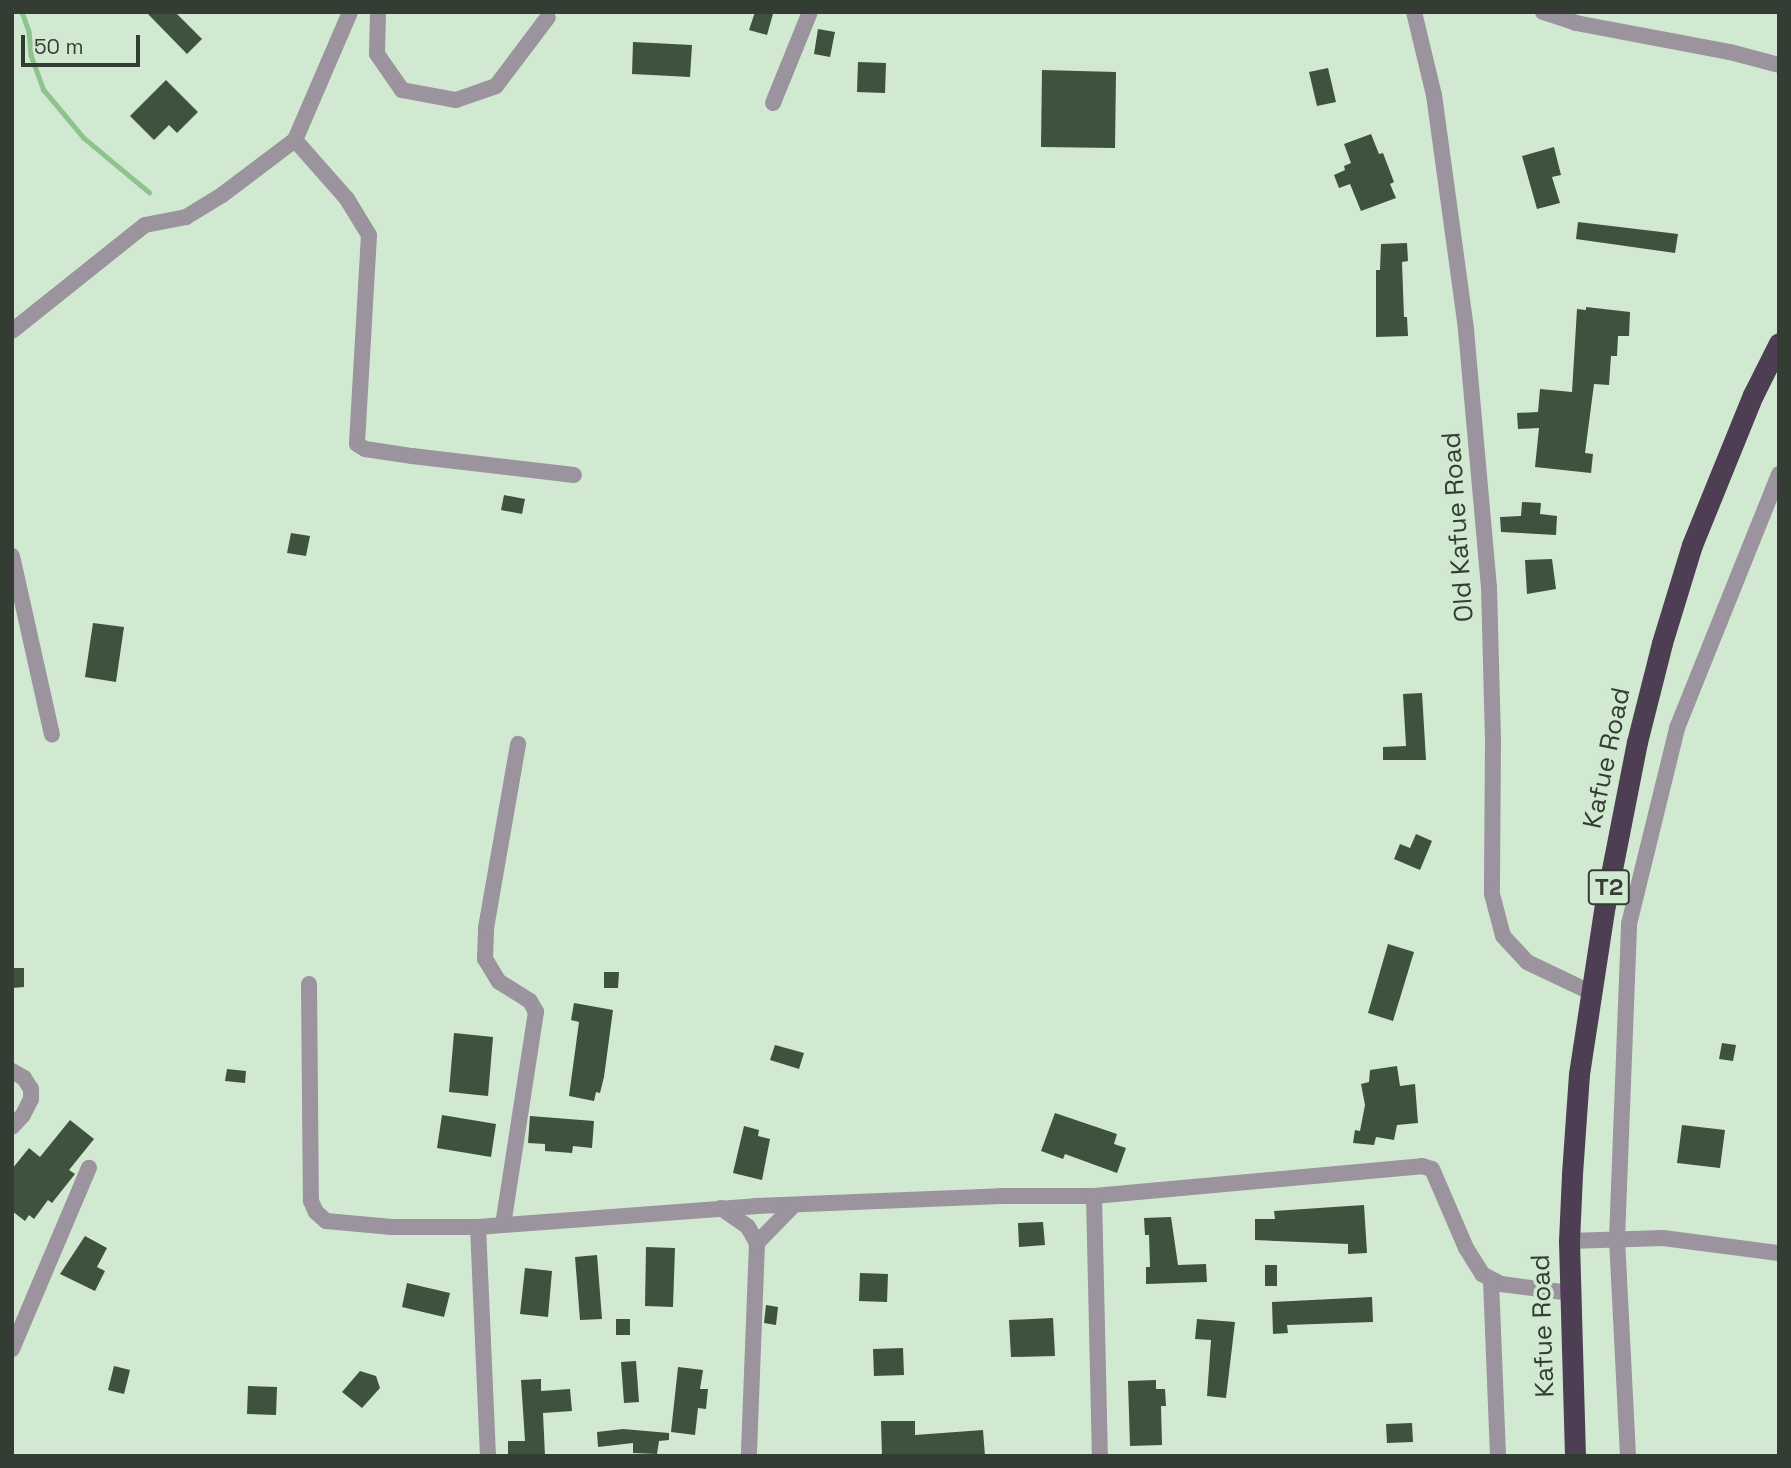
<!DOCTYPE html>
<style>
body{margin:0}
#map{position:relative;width:1791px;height:1468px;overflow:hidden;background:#d1e9d0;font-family:"Space Grotesk",sans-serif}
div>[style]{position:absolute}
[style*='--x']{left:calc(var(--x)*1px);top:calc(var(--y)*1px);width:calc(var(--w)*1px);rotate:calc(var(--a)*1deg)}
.stream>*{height:4.5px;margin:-2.25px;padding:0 2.25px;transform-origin:2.25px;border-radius:2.25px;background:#8fc38e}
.building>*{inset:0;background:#3e523e}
.minor>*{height:16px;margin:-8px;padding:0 8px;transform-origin:8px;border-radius:8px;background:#9b939e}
.highway>*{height:21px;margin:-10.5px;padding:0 10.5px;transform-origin:10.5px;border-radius:10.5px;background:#4d3e53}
span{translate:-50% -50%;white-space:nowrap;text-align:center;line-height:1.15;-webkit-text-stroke:7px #d1e9d0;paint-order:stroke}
.shield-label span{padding:2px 5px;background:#d1e9d0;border:2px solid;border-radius:5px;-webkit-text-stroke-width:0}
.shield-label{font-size:24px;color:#343d34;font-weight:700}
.street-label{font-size:26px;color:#343d34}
.frame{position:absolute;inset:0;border:14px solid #343d34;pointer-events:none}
.scale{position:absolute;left:21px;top:35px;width:119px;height:32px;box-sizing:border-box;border:4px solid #343d34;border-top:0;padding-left:9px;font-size:21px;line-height:24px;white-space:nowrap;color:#343d34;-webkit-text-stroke:5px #d1e9d0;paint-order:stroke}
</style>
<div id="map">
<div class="stream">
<div style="--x:22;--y:12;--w:20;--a:70"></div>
<div style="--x:29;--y:31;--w:24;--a:85"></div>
<div style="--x:31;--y:55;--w:37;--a:70"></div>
<div style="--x:44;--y:90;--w:62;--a:50.2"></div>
<div style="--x:84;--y:138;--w:85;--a:39.7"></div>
</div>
<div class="building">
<div style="clip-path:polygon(146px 12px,175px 12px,202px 39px,187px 54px)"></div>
<div style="clip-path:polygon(755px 12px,773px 14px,767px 35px,749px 30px)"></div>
<div style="clip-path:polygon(818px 29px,835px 32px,830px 57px,814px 54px)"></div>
<div style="clip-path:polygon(633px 42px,692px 45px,690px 77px,632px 74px)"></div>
<div style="clip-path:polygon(858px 62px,886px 63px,885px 93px,857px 92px)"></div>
<div style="clip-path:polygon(1328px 68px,1336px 102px,1317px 106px,1309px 72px)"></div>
<div style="clip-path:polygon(1042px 70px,1116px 72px,1115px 148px,1041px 147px)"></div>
<div style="clip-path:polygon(166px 80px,198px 112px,177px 133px,169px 125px,154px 140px,130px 116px)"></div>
<div style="clip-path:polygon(1371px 134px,1379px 154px,1383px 153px,1394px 182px,1390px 184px,1396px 198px,1361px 211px,1350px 184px,1339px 188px,1334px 175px,1345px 170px,1344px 166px,1351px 163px,1344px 144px)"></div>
<div style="clip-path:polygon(1554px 147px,1561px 175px,1552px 177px,1560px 203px,1537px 209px,1522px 156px)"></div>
<div style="clip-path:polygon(1578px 222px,1678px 234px,1675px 253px,1576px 239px)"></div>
<div style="clip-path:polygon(1407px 243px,1408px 261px,1402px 262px,1404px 317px,1407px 317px,1408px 336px,1376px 337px,1376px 270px,1380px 270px,1381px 244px)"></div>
<div style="clip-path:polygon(1586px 307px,1630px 312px,1629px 336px,1618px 336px,1617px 356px,1611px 356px,1609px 385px,1594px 384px,1585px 453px,1593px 454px,1591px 473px,1535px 467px,1539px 428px,1518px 429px,1517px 413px,1538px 412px,1540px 389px,1572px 392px,1577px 309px,1586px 310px)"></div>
<div style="clip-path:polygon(504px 495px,525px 499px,522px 514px,501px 510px)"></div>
<div style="clip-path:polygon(1522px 502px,1541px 503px,1540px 514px,1557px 516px,1556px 535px,1501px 532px,1500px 517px,1521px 516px)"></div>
<div style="clip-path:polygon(291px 533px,310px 536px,306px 556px,287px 553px)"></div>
<div style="clip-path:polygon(1552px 559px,1556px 589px,1527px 594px,1525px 560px)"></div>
<div style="clip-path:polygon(93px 623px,124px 627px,116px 682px,85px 677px)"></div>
<div style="clip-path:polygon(1422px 693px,1426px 760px,1383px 760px,1383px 747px,1406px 746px,1403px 694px)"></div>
<div style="clip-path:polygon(1416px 834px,1432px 841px,1420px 870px,1394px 859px,1400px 844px,1410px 848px)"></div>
<div style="clip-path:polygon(1388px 944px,1414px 952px,1393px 1021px,1368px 1013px)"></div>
<div style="clip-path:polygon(12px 968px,24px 968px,24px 987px,12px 988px)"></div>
<div style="clip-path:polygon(604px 972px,619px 972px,618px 988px,604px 988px)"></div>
<div style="clip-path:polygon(574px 1003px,613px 1010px,604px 1077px,600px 1093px,596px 1092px,594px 1101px,569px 1096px,579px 1022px,571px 1020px)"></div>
<div style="clip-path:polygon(454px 1033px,493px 1037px,488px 1096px,449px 1092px)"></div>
<div style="clip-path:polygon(1722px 1043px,1736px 1045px,1733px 1061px,1719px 1059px)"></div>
<div style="clip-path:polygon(775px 1045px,804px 1053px,799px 1069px,770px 1060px)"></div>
<div style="clip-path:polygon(1397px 1066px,1400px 1086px,1415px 1084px,1418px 1123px,1397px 1125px,1394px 1140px,1376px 1137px,1374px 1145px,1353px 1143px,1355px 1130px,1360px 1131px,1365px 1105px,1361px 1084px,1369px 1082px,1370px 1070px)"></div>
<div style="clip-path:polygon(227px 1069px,246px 1071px,245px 1083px,225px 1081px)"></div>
<div style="clip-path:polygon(1055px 1113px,1117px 1134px,1114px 1144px,1126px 1148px,1117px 1173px,1065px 1154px,1063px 1159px,1041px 1151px)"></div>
<div style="clip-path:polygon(442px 1115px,496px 1124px,491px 1157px,437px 1148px)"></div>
<div style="clip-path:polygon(530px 1116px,594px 1121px,592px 1148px,573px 1146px,572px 1153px,545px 1151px,545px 1144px,528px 1143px)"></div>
<div style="clip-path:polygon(70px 1120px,94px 1139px,69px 1170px,75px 1174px,52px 1203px,48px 1200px,34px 1219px,29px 1215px,25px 1221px,12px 1211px,12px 1169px,29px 1148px,40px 1157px)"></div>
<div style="clip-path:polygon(1682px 1125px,1725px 1130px,1720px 1168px,1677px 1163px)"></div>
<div style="clip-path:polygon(744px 1126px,759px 1130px,758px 1136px,770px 1139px,762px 1180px,733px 1173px)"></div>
<div style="clip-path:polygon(1364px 1205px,1367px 1253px,1348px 1254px,1348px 1244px,1255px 1240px,1255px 1219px,1275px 1219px,1274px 1211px)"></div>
<div style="clip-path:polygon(1171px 1217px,1178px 1265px,1206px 1264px,1207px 1282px,1146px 1284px,1146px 1267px,1150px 1267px,1149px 1235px,1145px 1235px,1144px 1218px)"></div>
<div style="clip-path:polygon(1043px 1222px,1045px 1245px,1019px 1247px,1018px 1223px)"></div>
<div style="clip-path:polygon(85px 1236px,107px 1248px,97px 1267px,105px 1271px,95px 1291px,60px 1274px)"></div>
<div style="clip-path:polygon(646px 1247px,675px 1248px,673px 1307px,645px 1306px)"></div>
<div style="clip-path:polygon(597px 1255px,602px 1319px,580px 1320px,575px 1257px)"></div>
<div style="clip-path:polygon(1265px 1265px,1277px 1265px,1277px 1286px,1265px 1286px)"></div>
<div style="clip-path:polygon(525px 1268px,552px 1271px,548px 1317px,520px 1314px)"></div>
<div style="clip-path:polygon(860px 1273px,888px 1274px,887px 1302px,859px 1301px)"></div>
<div style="clip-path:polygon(407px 1283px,450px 1293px,444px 1317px,402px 1307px)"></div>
<div style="clip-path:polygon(1372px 1297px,1373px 1322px,1287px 1325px,1288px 1333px,1273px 1334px,1272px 1302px)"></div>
<div style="clip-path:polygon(766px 1305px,778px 1307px,776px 1325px,764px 1323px)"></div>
<div style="clip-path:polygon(1053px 1318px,1055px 1356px,1011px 1357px,1009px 1320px)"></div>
<div style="clip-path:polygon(616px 1319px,630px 1319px,630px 1335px,616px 1335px)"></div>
<div style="clip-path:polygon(1197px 1319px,1235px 1322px,1226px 1398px,1207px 1396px,1211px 1340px,1195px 1339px)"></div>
<div style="clip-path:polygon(903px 1348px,904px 1375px,874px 1376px,873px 1349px)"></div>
<div style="clip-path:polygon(636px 1361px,639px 1402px,624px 1403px,621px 1362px)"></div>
<div style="clip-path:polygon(114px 1366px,130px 1370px,124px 1394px,108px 1390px)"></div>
<div style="clip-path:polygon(678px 1367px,703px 1370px,700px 1389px,708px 1389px,706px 1409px,698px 1408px,695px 1435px,671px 1432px)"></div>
<div style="clip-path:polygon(360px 1371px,376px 1376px,380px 1388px,362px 1408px,342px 1392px)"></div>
<div style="clip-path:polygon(541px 1379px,541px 1391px,570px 1389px,572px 1411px,543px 1413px,545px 1456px,508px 1456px,508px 1441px,525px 1441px,521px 1380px)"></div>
<div style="clip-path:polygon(1156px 1380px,1156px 1389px,1165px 1389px,1166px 1406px,1161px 1406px,1162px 1445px,1130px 1446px,1128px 1381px)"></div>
<div style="clip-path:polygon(248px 1386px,277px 1387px,276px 1415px,247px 1414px)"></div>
<div style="clip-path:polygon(881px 1421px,915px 1421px,915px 1435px,983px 1430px,985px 1456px,882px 1456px)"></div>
<div style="clip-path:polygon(1412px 1423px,1413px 1442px,1387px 1443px,1386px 1424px)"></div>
<div style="clip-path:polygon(623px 1429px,669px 1433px,669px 1440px,659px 1441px,657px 1454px,633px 1453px,633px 1443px,598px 1447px,597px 1432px)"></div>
</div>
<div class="minor">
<div style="--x:378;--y:12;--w:42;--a:91.4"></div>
<div style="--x:377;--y:54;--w:44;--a:55.2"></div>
<div style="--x:402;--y:90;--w:55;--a:10.5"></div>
<div style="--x:456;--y:100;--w:42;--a:-19.3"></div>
<div style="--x:496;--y:86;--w:86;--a:-53"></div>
<div style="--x:1414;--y:12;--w:85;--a:76.5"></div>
<div style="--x:1434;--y:95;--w:237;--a:82.2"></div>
<div style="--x:1466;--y:330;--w:258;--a:84.9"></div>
<div style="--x:1489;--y:587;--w:152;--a:88.5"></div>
<div style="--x:1493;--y:739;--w:155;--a:90.4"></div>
<div style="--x:1492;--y:894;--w:43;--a:75.3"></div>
<div style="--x:1503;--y:936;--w:35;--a:47"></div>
<div style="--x:1527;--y:962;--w:70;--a:25.5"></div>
<div style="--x:1543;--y:12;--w:35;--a:18"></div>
<div style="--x:1576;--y:23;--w:157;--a:10.7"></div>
<div style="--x:1730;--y:52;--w:51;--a:14.9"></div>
<div style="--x:773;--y:103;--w:98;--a:-67.9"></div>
<div style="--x:295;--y:140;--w:79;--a:48.6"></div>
<div style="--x:347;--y:199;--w:42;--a:58.6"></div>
<div style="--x:369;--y:235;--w:209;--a:93.3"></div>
<div style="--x:357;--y:444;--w:9;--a:32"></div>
<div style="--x:365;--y:449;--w:48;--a:8.5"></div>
<div style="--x:412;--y:456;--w:163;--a:6.7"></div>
<div style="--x:12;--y:331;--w:170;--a:-38.6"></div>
<div style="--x:145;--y:225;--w:42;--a:-11"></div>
<div style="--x:186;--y:217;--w:42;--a:-31.4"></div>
<div style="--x:222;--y:195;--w:91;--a:-37"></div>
<div style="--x:295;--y:140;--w:139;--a:-66.7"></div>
<div style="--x:12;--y:556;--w:183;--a:77.4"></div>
<div style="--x:309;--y:984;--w:217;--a:89.5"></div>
<div style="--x:311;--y:1201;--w:12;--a:66"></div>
<div style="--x:316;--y:1212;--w:13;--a:42"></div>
<div style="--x:326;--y:1221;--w:66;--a:5.2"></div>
<div style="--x:392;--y:1227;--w:86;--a:0"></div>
<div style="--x:478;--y:1227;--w:278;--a:-4.3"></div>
<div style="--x:755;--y:1206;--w:246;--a:-2.3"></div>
<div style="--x:1001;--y:1196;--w:93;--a:0"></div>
<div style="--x:1094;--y:1196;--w:329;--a:-5.2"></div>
<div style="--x:1422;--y:1166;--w:10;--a:17"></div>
<div style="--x:1432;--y:1169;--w:86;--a:66.7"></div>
<div style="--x:1466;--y:1248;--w:31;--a:58"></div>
<div style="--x:1482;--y:1274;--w:21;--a:28"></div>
<div style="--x:1501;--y:1284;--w:70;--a:7.4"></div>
<div style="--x:12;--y:1071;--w:14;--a:30"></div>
<div style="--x:24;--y:1078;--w:13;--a:58"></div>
<div style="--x:31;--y:1089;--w:10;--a:90"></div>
<div style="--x:31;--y:1099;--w:18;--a:117"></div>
<div style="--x:23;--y:1115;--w:16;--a:133"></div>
<div style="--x:1094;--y:1196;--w:260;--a:88.7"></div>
<div style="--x:721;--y:1208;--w:33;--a:35"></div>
<div style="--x:748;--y:1227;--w:18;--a:61"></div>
<div style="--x:757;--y:1243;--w:213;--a:92.2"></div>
<div style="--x:503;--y:1225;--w:216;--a:-81.2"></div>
<div style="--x:536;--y:1012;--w:13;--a:-119"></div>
<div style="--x:530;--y:1001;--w:36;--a:-148"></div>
<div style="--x:499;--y:982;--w:27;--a:-121"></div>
<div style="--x:485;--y:959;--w:31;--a:-88"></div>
<div style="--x:486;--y:928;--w:187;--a:-80.1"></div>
<div style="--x:478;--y:1227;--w:229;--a:87.5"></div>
<div style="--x:1569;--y:1241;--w:94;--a:-1.8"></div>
<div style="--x:1663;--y:1238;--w:117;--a:7.4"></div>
<div style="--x:757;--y:1243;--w:53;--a:-45.8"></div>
<div style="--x:1491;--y:1281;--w:175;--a:87.7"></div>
<div style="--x:12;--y:1349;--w:197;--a:-67"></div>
<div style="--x:1628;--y:1456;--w:217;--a:-92.9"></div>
<div style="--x:1617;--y:1239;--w:315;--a:-87.8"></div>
<div style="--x:1629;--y:924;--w:202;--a:-76.2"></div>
<div style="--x:1677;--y:728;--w:274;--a:-68.1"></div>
</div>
<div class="highway">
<div style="--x:1575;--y:1456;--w:215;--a:-91.6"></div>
<div style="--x:1569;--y:1241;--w:67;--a:-87.4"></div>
<div style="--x:1572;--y:1174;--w:100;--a:-86"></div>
<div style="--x:1579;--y:1074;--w:171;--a:-81.3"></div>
<div style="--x:1605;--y:905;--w:166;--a:-78.9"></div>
<div style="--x:1637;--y:742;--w:102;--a:-75.8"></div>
<div style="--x:1662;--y:643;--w:102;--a:-73"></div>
<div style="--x:1692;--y:545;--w:162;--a:-67.9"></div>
<div style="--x:1753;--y:395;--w:58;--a:-63.4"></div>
</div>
<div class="shield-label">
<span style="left:1609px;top:887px">T2</span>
</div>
<div class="street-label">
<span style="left:1458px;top:527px;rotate:-94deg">Old Kafue Road</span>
<span style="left:1607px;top:758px;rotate:-78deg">Kafue Road</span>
<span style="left:1543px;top:1326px;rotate:-92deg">Kafue Road</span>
</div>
<div class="frame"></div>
<div class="scale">50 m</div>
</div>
